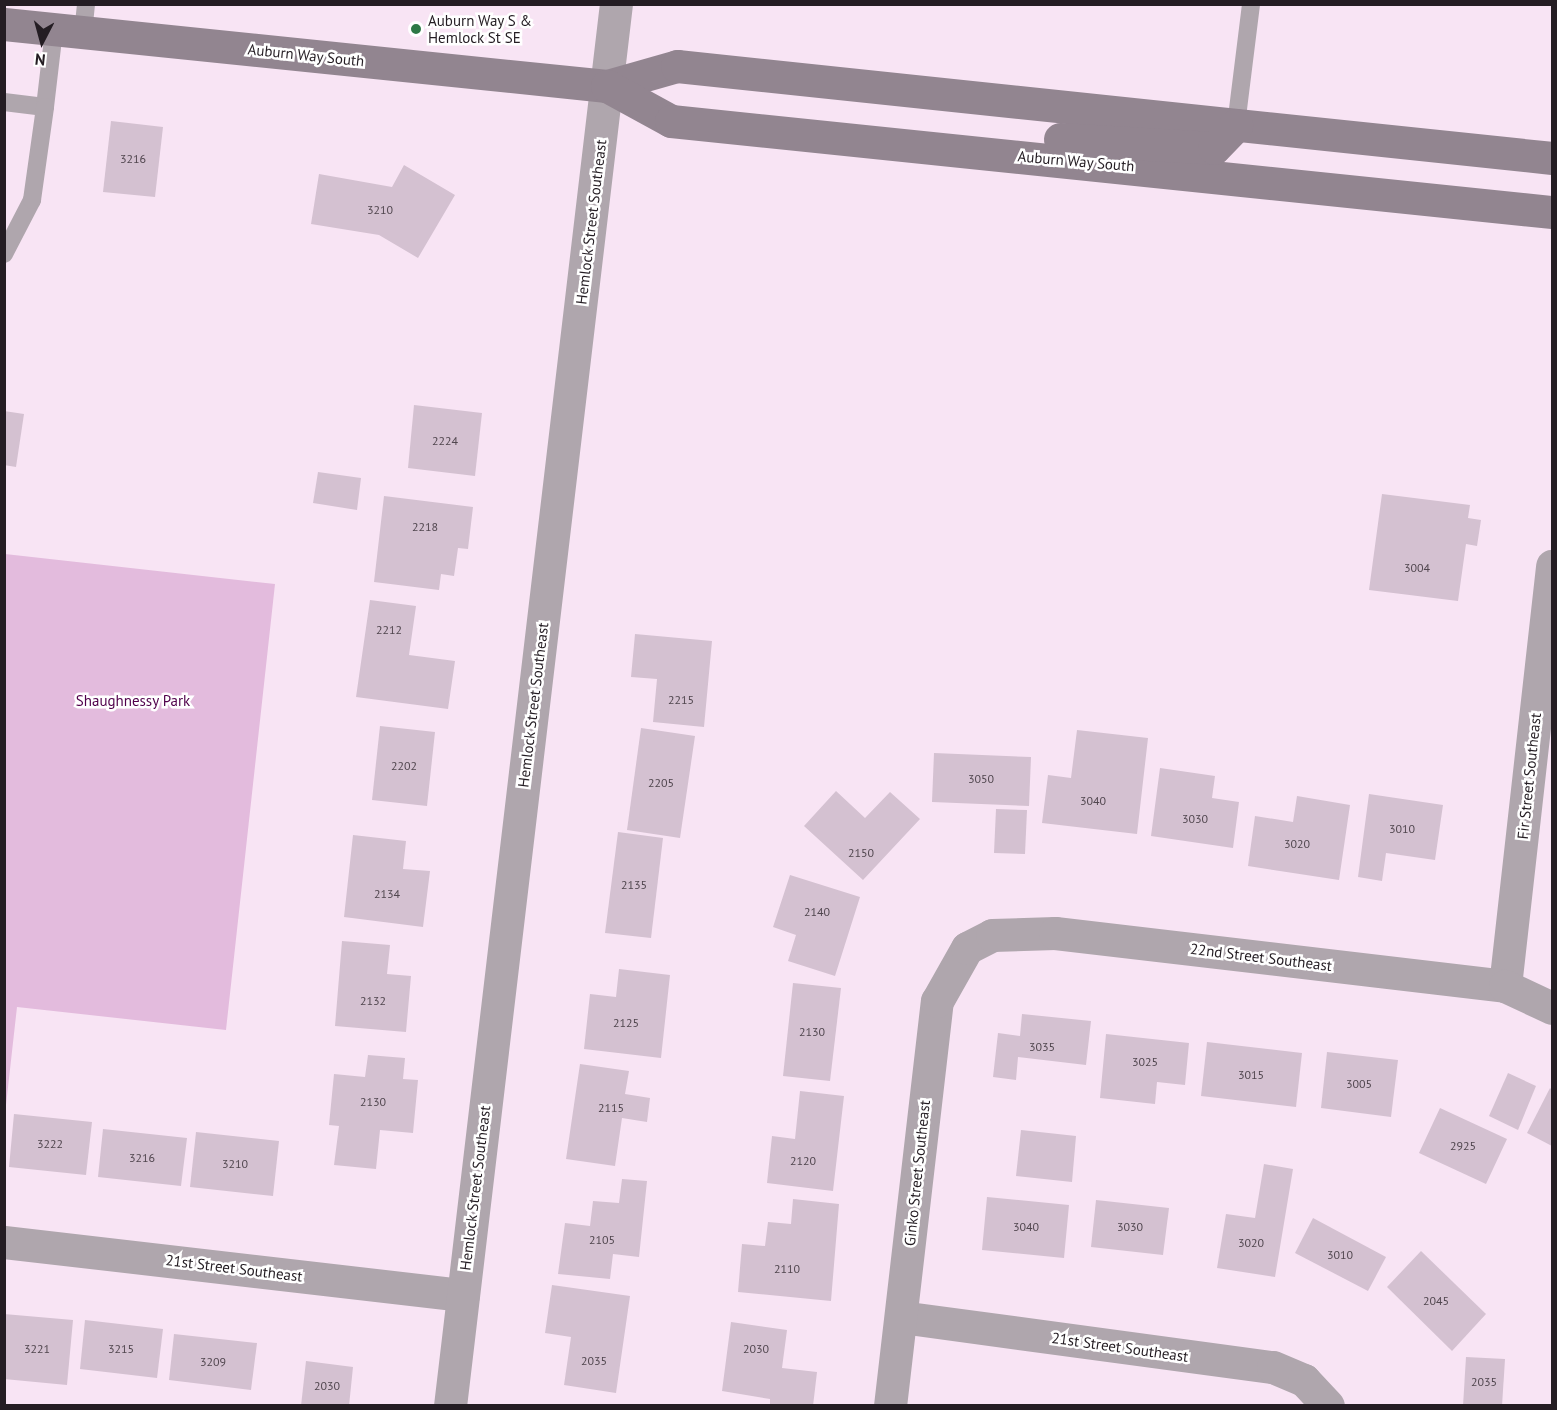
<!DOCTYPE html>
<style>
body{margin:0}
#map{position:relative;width:1557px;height:1410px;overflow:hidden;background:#f8e4f4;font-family:"PT Sans",sans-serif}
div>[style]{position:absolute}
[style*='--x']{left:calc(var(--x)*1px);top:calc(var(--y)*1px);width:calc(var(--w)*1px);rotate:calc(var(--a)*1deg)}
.green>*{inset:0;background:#e3bbdd}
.building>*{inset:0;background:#d4c1d1}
.service>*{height:18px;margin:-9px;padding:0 9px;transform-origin:9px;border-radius:9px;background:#afa6ad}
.minor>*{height:33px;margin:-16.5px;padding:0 16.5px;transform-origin:16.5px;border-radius:16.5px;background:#afa6ad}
.secondary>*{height:33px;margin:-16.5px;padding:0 16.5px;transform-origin:16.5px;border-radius:16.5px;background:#928590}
.dots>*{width:16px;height:16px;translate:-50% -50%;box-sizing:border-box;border:3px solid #fff;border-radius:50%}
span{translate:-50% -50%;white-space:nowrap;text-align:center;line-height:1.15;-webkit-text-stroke:5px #fff;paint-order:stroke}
.number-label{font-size:12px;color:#50464e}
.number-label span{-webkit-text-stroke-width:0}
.poi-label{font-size:15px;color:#241d23}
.left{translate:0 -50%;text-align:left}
.street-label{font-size:15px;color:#241d23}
.park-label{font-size:15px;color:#50004b}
.frame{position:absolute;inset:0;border:6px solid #241d23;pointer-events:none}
.north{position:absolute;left:12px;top:12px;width:60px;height:60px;-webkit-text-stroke:4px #fff;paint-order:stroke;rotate:186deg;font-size:16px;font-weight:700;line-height:24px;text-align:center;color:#241d23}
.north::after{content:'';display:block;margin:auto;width:21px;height:27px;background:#241d23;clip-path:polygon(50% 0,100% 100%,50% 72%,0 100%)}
</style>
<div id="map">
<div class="green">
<div style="clip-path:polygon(5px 554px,275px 584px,226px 1030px,17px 1007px,5px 1114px)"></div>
</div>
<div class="building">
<div style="clip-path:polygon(111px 121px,163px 127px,155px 197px,103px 192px)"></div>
<div style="clip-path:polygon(404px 165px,455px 195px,418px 258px,379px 235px,311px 224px,319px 174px,392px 187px)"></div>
<div style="clip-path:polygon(414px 405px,482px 413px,475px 476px,408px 468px)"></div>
<div style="clip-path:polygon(4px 411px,24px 414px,16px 467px,4px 465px)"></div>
<div style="clip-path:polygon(318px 472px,361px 478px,357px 510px,313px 503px)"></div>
<div style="clip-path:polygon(1382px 494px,1470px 505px,1468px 518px,1481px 520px,1477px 546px,1466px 544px,1458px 601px,1369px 590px)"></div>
<div style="clip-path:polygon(384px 496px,473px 507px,468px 549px,458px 548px,454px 576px,441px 574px,439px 590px,374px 582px)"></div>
<div style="clip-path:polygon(370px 600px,416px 606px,409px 655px,455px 661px,448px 709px,356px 697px)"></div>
<div style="clip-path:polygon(635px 634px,712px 641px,704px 727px,653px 722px,657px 679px,631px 677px)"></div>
<div style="clip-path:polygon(380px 726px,435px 732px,427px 806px,372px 800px)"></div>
<div style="clip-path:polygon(641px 728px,695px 736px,680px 838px,627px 830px)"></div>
<div style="clip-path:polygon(1077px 730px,1148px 738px,1137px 834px,1042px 823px,1048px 775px,1071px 778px)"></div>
<div style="clip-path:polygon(934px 753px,1031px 757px,1029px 806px,932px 802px)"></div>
<div style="clip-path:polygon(1160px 768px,1215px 776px,1212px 798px,1239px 802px,1233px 848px,1151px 836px)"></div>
<div style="clip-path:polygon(836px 791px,865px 818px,890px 792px,920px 819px,863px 880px,804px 826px)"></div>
<div style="clip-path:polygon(1369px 794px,1443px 805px,1435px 860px,1386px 853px,1382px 881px,1358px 877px)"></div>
<div style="clip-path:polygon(1297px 796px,1350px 805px,1339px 880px,1248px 866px,1255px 816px,1293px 822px)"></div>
<div style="clip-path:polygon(996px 809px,1027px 810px,1025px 854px,994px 853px)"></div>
<div style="clip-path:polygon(618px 832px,663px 838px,651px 938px,605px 933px)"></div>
<div style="clip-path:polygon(353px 835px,406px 841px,403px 869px,430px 871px,423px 927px,344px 917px)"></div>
<div style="clip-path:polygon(790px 875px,860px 897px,835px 976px,788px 961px,796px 935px,773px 927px)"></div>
<div style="clip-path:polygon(342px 941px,390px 945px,387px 974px,411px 976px,406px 1032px,335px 1026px)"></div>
<div style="clip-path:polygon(619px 969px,670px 975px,661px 1058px,584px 1049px,590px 994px,616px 997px)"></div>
<div style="clip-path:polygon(793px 983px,841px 988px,830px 1081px,783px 1076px)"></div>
<div style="clip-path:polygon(1022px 1014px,1091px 1021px,1086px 1065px,1018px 1057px,1016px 1080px,993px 1077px,998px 1033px,1020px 1036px)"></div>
<div style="clip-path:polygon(1106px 1034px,1189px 1043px,1185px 1085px,1157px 1082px,1155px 1104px,1100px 1098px)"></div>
<div style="clip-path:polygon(1207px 1042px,1302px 1053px,1296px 1107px,1201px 1096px)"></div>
<div style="clip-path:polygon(1327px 1052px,1398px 1060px,1391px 1117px,1321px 1108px)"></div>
<div style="clip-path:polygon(368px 1055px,405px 1058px,403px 1079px,418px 1080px,413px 1133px,380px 1130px,376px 1169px,334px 1165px,339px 1126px,329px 1125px,334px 1074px,365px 1077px)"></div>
<div style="clip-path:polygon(580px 1064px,629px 1071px,625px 1094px,650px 1098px,647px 1122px,622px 1118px,615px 1166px,566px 1159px)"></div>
<div style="clip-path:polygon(1508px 1073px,1536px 1086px,1518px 1130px,1489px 1116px)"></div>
<div style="clip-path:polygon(1550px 1088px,1552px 1090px,1552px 1146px,1527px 1133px)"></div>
<div style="clip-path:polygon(800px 1091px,844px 1096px,833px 1191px,767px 1183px,772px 1136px,795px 1139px)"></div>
<div style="clip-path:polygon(1440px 1108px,1507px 1139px,1486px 1184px,1419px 1153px)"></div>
<div style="clip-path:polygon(14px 1114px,92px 1122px,86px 1175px,9px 1167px)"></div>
<div style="clip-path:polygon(103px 1129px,187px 1138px,181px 1186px,98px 1177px)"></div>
<div style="clip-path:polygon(1021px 1130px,1076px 1136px,1072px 1182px,1016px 1176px)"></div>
<div style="clip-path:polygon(196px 1132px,279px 1141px,273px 1196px,190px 1187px)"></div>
<div style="clip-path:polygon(1264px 1164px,1293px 1169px,1275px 1277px,1217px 1268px,1226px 1214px,1255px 1218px)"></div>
<div style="clip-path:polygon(622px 1179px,647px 1181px,639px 1257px,613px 1254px,610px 1279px,558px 1274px,565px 1223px,590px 1226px,593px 1201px,619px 1203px)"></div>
<div style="clip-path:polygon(987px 1197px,1069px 1205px,1064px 1258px,982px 1250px)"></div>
<div style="clip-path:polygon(793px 1199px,839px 1204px,831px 1301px,738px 1292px,742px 1244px,765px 1246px,768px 1222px,791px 1224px)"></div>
<div style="clip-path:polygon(1096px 1200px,1169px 1208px,1163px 1255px,1091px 1247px)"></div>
<div style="clip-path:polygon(1313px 1218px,1386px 1257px,1368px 1291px,1295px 1253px)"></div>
<div style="clip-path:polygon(1421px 1251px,1486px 1314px,1452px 1351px,1387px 1287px)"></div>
<div style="clip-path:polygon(552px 1285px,630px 1296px,616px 1393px,564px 1385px,571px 1337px,545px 1333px)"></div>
<div style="clip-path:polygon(4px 1314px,73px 1320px,67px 1385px,4px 1379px)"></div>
<div style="clip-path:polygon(85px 1320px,163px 1329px,157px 1378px,80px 1369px)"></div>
<div style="clip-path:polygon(731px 1322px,787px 1330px,782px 1368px,817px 1372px,813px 1406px,770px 1406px,770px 1399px,722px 1391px)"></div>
<div style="clip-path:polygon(174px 1334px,257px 1343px,251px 1390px,169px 1380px)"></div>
<div style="clip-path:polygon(1466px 1357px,1505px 1359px,1502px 1406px,1463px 1406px)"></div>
<div style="clip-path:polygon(306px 1361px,353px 1367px,349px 1406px,301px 1406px)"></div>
</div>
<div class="service">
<div style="--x:83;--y:33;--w:29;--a:-84"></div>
<div style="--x:4;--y:102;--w:41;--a:7"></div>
<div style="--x:45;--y:107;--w:78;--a:-83.3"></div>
<div style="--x:1236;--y:125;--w:122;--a:-82.9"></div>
<div style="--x:4;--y:254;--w:61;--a:-62.6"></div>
<div style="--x:32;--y:200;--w:94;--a:-82"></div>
</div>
<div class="minor">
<div style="--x:1505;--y:986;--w:423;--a:-83.6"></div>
<div style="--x:4;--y:1242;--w:462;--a:6.6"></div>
<div style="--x:901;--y:1317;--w:375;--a:7.7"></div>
<div style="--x:1273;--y:1367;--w:34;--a:23"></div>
<div style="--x:1304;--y:1380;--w:35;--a:47"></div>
<div style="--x:450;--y:1406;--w:1412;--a:-83.25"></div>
<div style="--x:890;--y:1406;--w:408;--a:-83.4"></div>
<div style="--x:937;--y:1001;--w:61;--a:-60.5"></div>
<div style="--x:967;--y:948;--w:28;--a:-27"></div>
<div style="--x:992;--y:935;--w:63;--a:-1.8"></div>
<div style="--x:1055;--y:933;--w:453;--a:6.7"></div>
<div style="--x:1505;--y:986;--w:52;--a:25.1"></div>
</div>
<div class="secondary">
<div style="--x:4;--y:24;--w:606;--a:5.87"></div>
<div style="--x:607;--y:86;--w:73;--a:-15.9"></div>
<div style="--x:677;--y:66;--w:880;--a:6"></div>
<div style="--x:607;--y:86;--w:73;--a:28.7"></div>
<div style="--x:671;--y:121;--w:886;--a:5.9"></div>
<div style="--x:1060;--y:139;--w:154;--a:3.3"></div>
<div style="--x:1214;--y:148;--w:32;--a:-46"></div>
</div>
<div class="dots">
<div style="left:416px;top:29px;background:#2d7846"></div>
</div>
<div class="number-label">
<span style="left:133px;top:159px">3216</span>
<span style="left:380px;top:210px">3210</span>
<span style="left:445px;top:441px">2224</span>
<span style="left:425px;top:527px">2218</span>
<span style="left:1417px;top:568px">3004</span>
<span style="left:389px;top:630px">2212</span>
<span style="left:681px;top:700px">2215</span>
<span style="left:404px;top:766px">2202</span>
<span style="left:981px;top:779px">3050</span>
<span style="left:661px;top:783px">2205</span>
<span style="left:1093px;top:801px">3040</span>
<span style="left:1195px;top:819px">3030</span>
<span style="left:1402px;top:829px">3010</span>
<span style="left:1297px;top:844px">3020</span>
<span style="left:861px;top:853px">2150</span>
<span style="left:634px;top:885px">2135</span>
<span style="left:387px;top:894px">2134</span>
<span style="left:817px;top:912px">2140</span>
<span style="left:373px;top:1001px">2132</span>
<span style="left:626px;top:1023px">2125</span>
<span style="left:812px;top:1032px">2130</span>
<span style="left:1042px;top:1047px">3035</span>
<span style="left:1145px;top:1062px">3025</span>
<span style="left:1251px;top:1075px">3015</span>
<span style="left:1359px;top:1084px">3005</span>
<span style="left:373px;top:1102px">2130</span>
<span style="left:611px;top:1108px">2115</span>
<span style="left:50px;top:1144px">3222</span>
<span style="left:1463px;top:1146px">2925</span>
<span style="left:142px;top:1158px">3216</span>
<span style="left:803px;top:1161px">2120</span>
<span style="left:235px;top:1164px">3210</span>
<span style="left:1026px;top:1227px">3040</span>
<span style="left:1130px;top:1227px">3030</span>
<span style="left:602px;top:1240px">2105</span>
<span style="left:1251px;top:1243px">3020</span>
<span style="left:1340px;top:1255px">3010</span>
<span style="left:787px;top:1269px">2110</span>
<span style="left:1436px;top:1301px">2045</span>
<span style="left:37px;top:1349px">3221</span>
<span style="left:121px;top:1349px">3215</span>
<span style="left:756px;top:1349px">2030</span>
<span style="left:594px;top:1361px">2035</span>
<span style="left:213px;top:1362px">3209</span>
<span style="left:1484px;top:1382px">2035</span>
<span style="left:327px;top:1386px">2030</span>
</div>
<div class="poi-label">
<span class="left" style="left:428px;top:29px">Auburn Way S &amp;<br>Hemlock St SE</span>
</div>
<div class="street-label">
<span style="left:306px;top:55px;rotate:6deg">Auburn Way South</span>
<span style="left:1076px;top:161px;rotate:5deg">Auburn Way South</span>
<span style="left:591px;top:222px;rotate:-83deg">Hemlock Street Southeast</span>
<span style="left:533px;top:705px;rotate:-83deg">Hemlock Street Southeast</span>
<span style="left:1529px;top:776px;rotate:-84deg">Fir Street Southeast</span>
<span style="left:1261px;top:957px;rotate:7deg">22nd Street Southeast</span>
<span style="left:917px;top:1173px;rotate:-84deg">Ginko Street Southeast</span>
<span style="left:475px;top:1188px;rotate:-83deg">Hemlock Street Southeast</span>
<span style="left:234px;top:1268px;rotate:7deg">21st Street Southeast</span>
<span style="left:1120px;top:1347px;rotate:8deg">21st Street Southeast</span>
</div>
<div class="park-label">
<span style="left:133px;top:701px">Shaughnessy Park</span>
</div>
<div class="frame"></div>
<div class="north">N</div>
</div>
